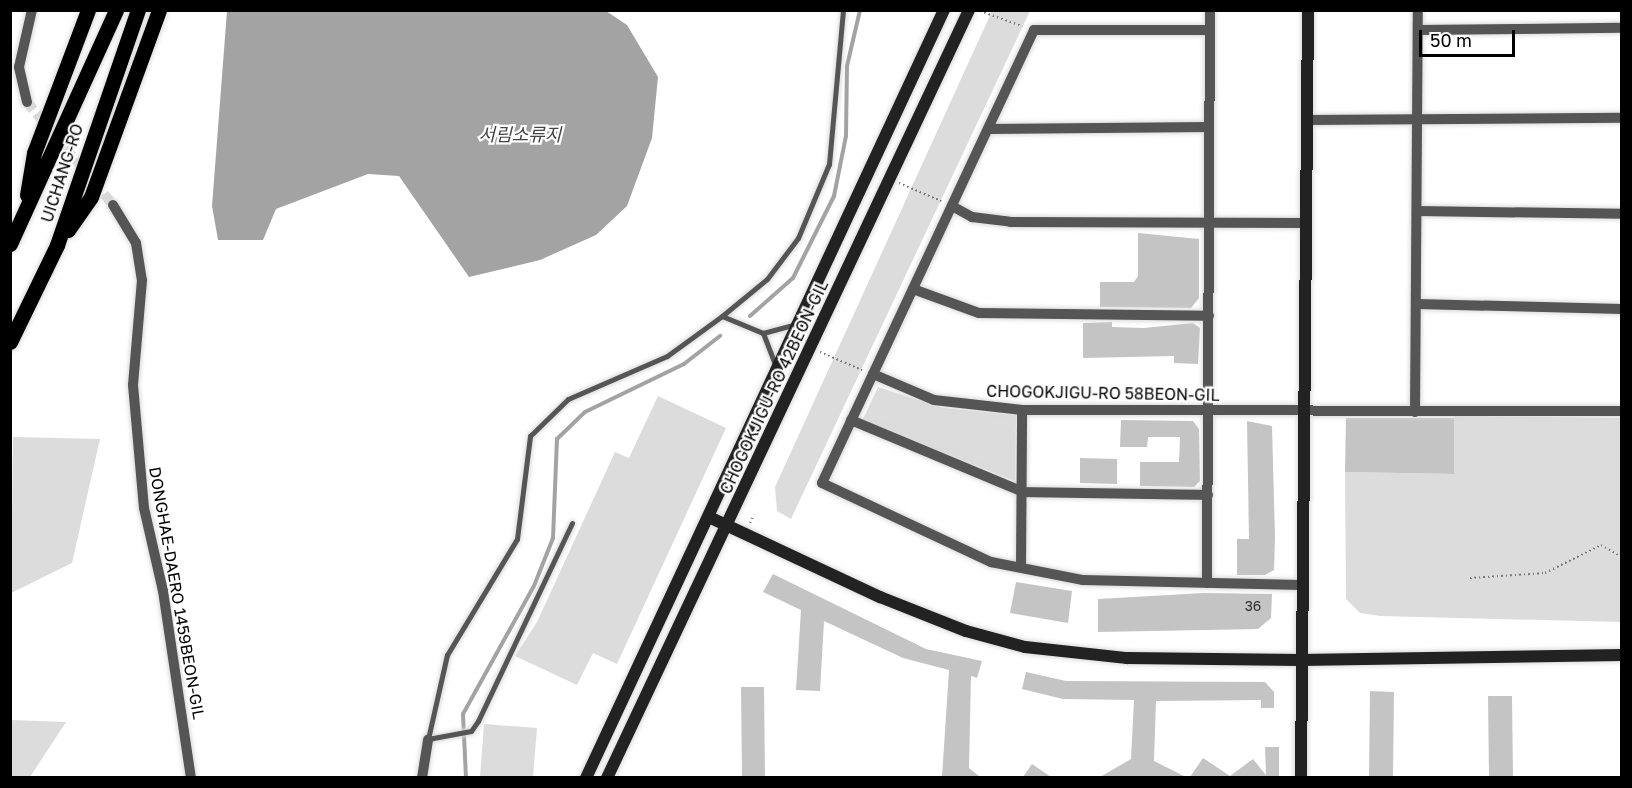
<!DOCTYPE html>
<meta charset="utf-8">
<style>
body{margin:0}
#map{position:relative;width:1632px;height:788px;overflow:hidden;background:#fff;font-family:"Golos Text","Noto Sans KR",sans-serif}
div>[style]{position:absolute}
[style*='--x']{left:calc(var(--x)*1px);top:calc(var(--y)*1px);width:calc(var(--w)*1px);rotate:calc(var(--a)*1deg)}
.green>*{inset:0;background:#dcdcdc}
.water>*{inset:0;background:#a3a3a3}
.stream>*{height:4px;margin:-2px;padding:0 2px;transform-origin:2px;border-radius:2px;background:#a3a3a3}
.building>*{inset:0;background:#c4c4c4}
.street-tunnel>*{height:10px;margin-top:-5px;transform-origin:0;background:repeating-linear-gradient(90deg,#d9d9d9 0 10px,transparent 0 15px)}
.path>*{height:2px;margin-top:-1px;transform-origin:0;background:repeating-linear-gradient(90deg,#777 0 1.5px,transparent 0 4.5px)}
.roads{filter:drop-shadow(0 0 2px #dbdbdb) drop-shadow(0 0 2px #dbdbdb)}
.lane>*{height:5px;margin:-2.5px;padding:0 2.5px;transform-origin:2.5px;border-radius:2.5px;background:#555}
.street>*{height:10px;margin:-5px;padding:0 5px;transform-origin:5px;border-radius:5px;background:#555}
.secondary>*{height:12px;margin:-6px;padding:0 6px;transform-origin:6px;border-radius:6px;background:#222}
.primary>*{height:15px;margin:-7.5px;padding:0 7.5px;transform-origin:7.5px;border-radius:7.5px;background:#000}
span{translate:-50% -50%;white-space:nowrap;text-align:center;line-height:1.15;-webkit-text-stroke:4.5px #fff;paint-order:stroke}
.number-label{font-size:14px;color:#313131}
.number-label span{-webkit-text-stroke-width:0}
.street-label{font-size:16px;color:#000}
.water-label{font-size:18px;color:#444;font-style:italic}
.frame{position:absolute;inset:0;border:12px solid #000;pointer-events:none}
.scale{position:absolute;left:1419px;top:30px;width:96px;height:27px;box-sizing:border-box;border:3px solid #000;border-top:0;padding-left:8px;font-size:18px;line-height:21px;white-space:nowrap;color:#000;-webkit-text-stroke:4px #fff;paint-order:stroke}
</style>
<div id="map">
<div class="green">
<div style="clip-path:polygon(992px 11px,1030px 11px,791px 519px,777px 511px,775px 487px)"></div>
<div style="clip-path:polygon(878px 387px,943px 408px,1016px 415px,1015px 481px,862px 421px)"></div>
<div style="clip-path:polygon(658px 396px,726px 428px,617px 664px,593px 653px,577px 685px,515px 656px,537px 622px,615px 452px,629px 458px)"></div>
<div style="clip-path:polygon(1454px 416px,1621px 418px,1621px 622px,1380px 616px,1360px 613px,1346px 599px,1345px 472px,1453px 474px)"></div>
<div style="clip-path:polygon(13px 437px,100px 439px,72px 563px,11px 593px)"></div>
<div style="clip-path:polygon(11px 720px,66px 722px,30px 777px,11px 777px)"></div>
<div style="clip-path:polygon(484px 724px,537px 728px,533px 777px,480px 777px)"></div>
</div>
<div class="water">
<div style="clip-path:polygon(227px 11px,606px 11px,627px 25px,658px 77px,652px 138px,627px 206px,596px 235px,540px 260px,469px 277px,399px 176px,368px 174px,276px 209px,263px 240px,218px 240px,212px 206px)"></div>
</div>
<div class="stream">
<div style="--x:750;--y:316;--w:57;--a:-41.5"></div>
<div style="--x:793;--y:278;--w:92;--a:-63.4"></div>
<div style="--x:834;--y:196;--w:61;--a:-78.7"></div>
<div style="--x:846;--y:136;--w:70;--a:-89.2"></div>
<div style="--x:847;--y:66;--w:57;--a:-76.9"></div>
<div style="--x:466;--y:778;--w:64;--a:-92.7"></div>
<div style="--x:463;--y:714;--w:146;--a:-61"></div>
<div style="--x:534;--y:586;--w:52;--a:-68.4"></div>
<div style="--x:553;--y:538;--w:99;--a:-87.7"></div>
<div style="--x:557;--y:439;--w:39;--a:-44"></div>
<div style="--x:585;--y:412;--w:110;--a:-25.9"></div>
<div style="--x:684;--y:364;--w:46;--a:-37.9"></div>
</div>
<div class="building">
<div style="clip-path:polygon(1138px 233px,1199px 239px,1199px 298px,1191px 308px,1100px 307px,1100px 282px,1134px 282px,1138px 276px)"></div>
<div style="clip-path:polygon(1112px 322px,1112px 327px,1144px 328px,1193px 323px,1200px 328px,1198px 364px,1174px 363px,1174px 356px,1083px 358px,1083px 323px)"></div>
<div style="clip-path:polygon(1346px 418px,1454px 418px,1454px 474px,1345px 472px)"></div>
<div style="clip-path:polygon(1121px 420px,1193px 421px,1199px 429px,1200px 481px,1194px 487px,1140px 486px,1140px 462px,1179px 462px,1180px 437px,1148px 437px,1147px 447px,1120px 447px)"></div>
<div style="clip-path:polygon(1247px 421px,1272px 426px,1275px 538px,1274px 570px,1265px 575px,1237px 575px,1237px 539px,1249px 539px)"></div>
<div style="clip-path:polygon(1080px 458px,1117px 459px,1117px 484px,1080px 483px)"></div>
<div style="clip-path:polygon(773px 574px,926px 649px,982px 661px,977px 678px,971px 676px,969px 768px,980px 777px,942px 777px,949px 670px,903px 658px,824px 621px,820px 691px,796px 690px,801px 610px,763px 592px)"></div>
<div style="clip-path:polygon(1016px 582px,1072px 591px,1068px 623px,1010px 613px)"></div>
<div style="clip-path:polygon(1204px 593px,1272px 594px,1271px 618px,1258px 629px,1098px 632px,1098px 599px)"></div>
<div style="clip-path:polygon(1026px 672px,1066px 681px,1265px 682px,1274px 692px,1274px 708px,1261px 708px,1261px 700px,1156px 701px,1154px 761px,1186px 777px,1100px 777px,1131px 759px,1134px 700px,1063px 699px,1022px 689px)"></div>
<div style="clip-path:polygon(741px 687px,764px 687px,765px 777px,742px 777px)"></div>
<div style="clip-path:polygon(1370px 691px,1394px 692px,1393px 777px,1369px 777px)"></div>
<div style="clip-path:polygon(1488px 696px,1512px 696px,1513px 777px,1489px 777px)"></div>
<div style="clip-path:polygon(1265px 747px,1279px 747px,1279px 777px,1190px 777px,1203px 758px,1230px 776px,1253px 759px,1266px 775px)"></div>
<div style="clip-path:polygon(1032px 764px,1051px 777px,1023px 777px)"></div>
</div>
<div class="street-tunnel">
<div style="--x:27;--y:102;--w:134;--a:50.1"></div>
</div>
<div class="path">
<div style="--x:980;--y:11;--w:45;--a:19.7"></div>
<div style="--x:899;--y:183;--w:46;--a:23.2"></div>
<div style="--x:820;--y:352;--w:46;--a:23.2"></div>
<div style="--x:750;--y:523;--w:9;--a:-63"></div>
<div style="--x:1470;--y:578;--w:75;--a:-3.8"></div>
<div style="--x:1545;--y:573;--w:63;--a:-26.6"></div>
<div style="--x:1601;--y:545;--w:24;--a:30"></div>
</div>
<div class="roads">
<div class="lane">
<div style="--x:722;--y:316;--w:44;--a:22.5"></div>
<div style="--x:763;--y:333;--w:34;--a:-15"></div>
<div style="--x:763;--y:333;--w:34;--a:69"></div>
<div style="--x:572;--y:523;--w:219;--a:115.4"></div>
<div style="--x:478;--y:721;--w:12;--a:125"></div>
<div style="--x:471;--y:731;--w:44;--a:169.5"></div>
<div style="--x:428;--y:739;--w:86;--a:-77.3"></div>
<div style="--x:447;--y:655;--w:135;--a:-58.9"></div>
<div style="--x:517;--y:539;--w:104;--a:-82.8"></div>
<div style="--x:530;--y:436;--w:53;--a:-44.2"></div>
<div style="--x:568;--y:399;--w:108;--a:-23.5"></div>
<div style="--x:667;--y:356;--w:68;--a:-36"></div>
<div style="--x:722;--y:316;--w:58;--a:-39.4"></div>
<div style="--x:767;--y:279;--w:51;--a:-52.9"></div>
<div style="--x:798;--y:238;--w:80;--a:-67.3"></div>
<div style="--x:829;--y:164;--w:155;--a:-84.8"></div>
</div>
<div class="street">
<div style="--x:1210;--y:30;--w:176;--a:180"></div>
<div style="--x:1034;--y:30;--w:500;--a:115.08"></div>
<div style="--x:822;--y:483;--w:187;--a:25.1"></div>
<div style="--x:991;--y:562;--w:94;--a:11.1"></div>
<div style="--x:1083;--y:580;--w:218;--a:1.3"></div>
<div style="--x:1418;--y:30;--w:204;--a:-0.6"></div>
<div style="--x:27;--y:102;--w:36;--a:-103"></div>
<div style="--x:19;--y:67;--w:58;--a:-77.2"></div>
<div style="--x:1307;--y:120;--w:315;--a:-0.4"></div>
<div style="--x:988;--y:129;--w:221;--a:-0.5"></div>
<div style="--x:113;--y:205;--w:44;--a:58.8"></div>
<div style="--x:136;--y:243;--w:37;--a:81"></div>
<div style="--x:142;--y:280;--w:105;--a:94.9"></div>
<div style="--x:133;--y:385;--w:123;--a:84.9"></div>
<div style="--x:144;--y:508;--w:85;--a:77.1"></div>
<div style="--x:163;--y:591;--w:189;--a:81.5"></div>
<div style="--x:952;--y:206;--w:23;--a:29"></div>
<div style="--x:972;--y:217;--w:38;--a:7"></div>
<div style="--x:1010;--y:222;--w:296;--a:0.2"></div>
<div style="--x:1417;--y:211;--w:205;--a:0.8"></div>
<div style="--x:913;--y:289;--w:70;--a:20"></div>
<div style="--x:979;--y:313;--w:230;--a:0.7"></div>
<div style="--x:1417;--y:304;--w:205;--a:1.4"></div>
<div style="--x:873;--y:374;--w:66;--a:23.1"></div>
<div style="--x:934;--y:400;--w:89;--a:6.5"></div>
<div style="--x:1022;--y:410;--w:600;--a:0.1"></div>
<div style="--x:1415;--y:412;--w:402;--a:-89.6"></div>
<div style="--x:851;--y:420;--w:186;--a:22.7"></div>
<div style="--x:1023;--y:492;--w:185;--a:0.9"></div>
<div style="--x:1021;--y:567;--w:157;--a:-89.6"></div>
<div style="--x:1207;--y:583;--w:573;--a:-89.7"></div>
<div style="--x:422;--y:778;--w:39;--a:-81"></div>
</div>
<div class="secondary">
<div style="--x:709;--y:517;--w:189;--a:25.1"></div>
<div style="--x:880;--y:597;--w:92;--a:21.6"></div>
<div style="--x:966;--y:631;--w:61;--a:15.2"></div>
<div style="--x:1025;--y:647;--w:103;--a:6.2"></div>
<div style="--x:1127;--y:658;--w:173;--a:0.7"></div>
<div style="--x:1300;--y:660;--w:322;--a:-0.9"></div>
<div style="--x:586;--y:778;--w:847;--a:-65.01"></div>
<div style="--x:607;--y:778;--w:849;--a:-64.76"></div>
<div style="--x:1301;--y:778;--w:768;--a:-89.48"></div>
</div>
<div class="primary">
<div style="--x:27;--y:195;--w:43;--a:-80.5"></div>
<div style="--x:34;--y:153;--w:153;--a:-69.3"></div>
<div style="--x:68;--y:230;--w:40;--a:-55.1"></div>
<div style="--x:91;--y:197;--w:199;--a:-70"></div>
<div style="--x:10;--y:244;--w:257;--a:-65.6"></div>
<div style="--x:10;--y:342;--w:108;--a:-64.1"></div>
<div style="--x:57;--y:245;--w:249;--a:-71"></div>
</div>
</div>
<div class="number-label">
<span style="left:1253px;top:606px">36</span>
</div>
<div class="street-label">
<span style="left:62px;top:173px;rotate:-72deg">UICHANG-RO</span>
<span style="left:774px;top:387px;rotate:-65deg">CHOGOKJIGU-RO 42BEON-GIL</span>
<span style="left:1103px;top:393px;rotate:1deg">CHOGOKJIGU-RO 58BEON-GIL</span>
<span style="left:177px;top:593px;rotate:80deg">DONGHAE-DAERO 1459BEON-GIL</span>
</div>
<div class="water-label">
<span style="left:520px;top:134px">서림소류지</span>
</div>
<div class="frame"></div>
<div class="scale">50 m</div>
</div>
